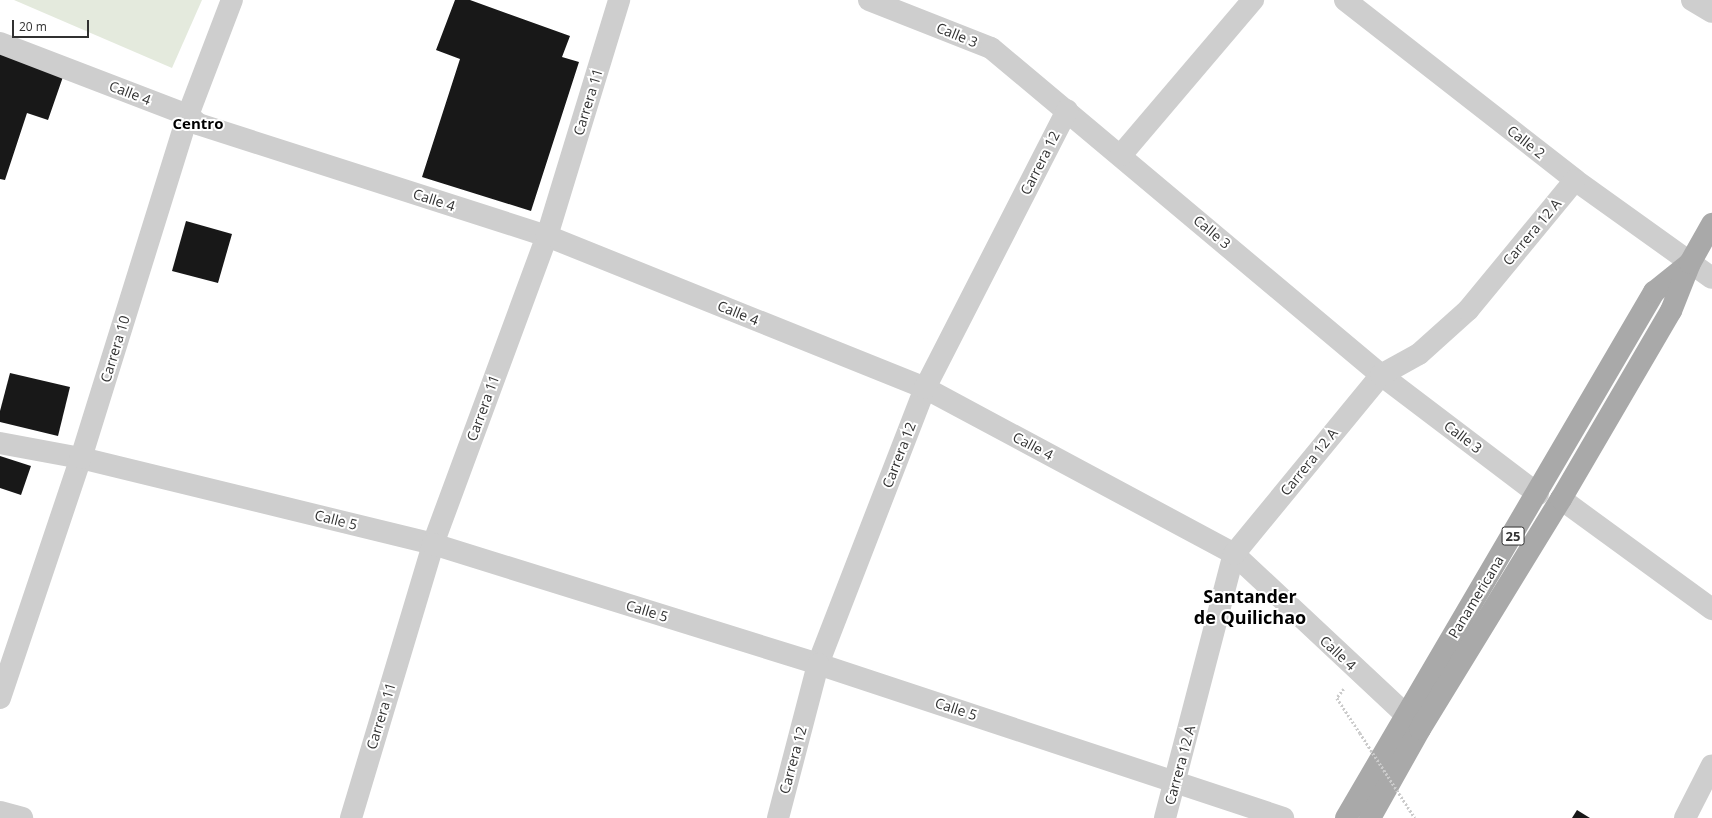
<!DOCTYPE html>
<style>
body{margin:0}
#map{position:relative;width:1712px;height:818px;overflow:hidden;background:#fff;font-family:"Open Sans",sans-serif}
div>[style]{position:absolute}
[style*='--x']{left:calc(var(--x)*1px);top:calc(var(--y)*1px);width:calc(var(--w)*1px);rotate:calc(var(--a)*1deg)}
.green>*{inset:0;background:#e4eadd}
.building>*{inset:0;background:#181818}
.path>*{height:2.5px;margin-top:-1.25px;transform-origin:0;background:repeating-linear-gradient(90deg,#cbcbcb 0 2px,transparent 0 4px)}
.minor>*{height:22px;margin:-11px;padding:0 11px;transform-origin:11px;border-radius:11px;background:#cecece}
.tertiary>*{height:22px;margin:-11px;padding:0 11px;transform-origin:11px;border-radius:11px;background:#cecece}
.primary>*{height:22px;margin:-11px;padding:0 11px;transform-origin:11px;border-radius:11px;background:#a9a9a9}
.path-bridge>*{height:2.5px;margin-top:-1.25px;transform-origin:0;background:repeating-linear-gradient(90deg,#cbcbcb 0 2px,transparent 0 4px)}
span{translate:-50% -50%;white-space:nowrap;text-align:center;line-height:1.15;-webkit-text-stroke:4px #fff;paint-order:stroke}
.shield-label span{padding:1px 3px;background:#fff;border:1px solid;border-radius:3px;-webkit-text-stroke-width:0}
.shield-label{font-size:13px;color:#313131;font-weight:700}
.street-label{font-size:14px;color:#313131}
.neighbourhood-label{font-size:15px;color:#000;font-weight:700}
.district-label{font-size:18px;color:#000;font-weight:700}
.scale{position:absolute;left:12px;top:20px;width:77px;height:18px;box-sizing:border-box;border:2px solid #313131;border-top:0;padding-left:5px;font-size:12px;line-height:14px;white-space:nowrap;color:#313131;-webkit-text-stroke:3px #fff;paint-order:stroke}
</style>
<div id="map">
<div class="green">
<div style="clip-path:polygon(14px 0,202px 0,172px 68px)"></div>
</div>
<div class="building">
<div style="clip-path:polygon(455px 0,470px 0,570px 36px,562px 57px,579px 62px,531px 211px,422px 177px,460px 59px,436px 50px)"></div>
<div style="clip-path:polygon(0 50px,65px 71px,48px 120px,27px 113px,5px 180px,0 179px)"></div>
<div style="clip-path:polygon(186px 221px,232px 234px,218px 283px,172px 271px)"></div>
<div style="clip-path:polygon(10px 373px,70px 387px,58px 436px,0 422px,0 411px)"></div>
<div style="clip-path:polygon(0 456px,31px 466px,21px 495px,0 488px)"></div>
<div style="clip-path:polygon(1577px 810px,1590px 818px,1572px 818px)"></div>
</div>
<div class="path">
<div style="--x:1344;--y:689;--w:11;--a:128"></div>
<div style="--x:1337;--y:698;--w:42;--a:56.7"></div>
</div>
<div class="minor">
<div style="--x:869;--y:0;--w:131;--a:21.5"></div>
<div style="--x:991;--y:48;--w:509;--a:39.98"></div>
<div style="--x:1381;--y:375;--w:197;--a:37.2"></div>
<div style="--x:1345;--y:0;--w:292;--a:38"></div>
<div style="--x:1575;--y:180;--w:168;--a:35.6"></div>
<div style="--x:1692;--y:0;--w:23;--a:31"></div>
<div style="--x:0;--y:43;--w:201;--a:21"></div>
<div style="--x:188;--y:115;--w:13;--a:42"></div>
<div style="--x:198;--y:124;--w:367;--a:17.8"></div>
<div style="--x:547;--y:236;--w:407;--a:21.9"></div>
<div style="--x:925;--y:388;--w:351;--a:28.2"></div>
<div style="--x:1234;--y:554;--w:234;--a:43.1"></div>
<div style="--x:1121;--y:155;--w:204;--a:-49.6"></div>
<div style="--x:0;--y:443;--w:82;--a:10.5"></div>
<div style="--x:81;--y:458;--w:362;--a:13.7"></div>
<div style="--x:433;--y:544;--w:328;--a:-69.7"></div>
<div style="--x:547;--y:236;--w:247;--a:-73"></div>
<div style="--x:1561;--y:499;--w:187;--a:36.1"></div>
<div style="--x:818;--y:664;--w:296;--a:-68.8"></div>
<div style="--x:925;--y:388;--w:312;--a:-62.9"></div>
<div style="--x:0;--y:698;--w:253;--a:-71.4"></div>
<div style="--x:81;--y:458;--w:359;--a:-72.7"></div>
<div style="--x:188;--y:115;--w:123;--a:-69.1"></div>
<div style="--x:0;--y:812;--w:23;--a:15"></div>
<div style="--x:1165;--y:818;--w:273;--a:-75.4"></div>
<div style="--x:1234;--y:554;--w:232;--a:-50.6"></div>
<div style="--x:1381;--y:375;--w:43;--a:-28.9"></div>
<div style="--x:1419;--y:354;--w:66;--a:-41.9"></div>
<div style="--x:1468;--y:310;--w:168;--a:-50.5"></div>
<div style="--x:1685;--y:818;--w:59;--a:-63"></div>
</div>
<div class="tertiary">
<div style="--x:351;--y:818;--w:286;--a:-73.3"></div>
<div style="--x:433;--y:544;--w:403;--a:17.3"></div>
<div style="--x:818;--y:664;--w:490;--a:18.3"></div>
<div style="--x:778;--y:818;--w:159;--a:-75.4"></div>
</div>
<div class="primary">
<div style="--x:1346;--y:818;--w:610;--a:-59.65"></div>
<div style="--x:1654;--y:292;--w:43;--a:-38.5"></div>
<div style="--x:1370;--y:818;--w:102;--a:-60.7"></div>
<div style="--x:1420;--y:729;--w:270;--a:-58.5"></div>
<div style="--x:1561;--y:499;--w:218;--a:-59.7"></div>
<div style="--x:1671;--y:311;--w:52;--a:-68.4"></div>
<div style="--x:1690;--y:263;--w:45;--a:-60.6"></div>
</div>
<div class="path-bridge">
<div style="--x:1360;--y:733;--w:101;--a:57.1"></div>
</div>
<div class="shield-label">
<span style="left:1513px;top:536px">25</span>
</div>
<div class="street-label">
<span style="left:957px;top:35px;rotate:22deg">Calle 3</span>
<span style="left:130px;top:93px;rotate:21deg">Calle 4</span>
<span style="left:588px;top:102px;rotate:-73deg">Carrera 11</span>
<span style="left:1526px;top:142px;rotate:38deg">Calle 2</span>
<span style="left:1040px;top:163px;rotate:-63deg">Carrera 12</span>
<span style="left:434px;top:200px;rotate:18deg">Calle 4</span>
<span style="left:1212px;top:232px;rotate:40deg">Calle 3</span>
<span style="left:1532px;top:232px;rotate:-50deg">Carrera 12 A</span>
<span style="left:738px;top:313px;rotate:22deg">Calle 4</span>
<span style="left:115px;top:349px;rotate:-73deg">Carrera 10</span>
<span style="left:483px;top:408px;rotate:-70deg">Carrera 11</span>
<span style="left:1463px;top:437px;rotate:37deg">Calle 3</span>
<span style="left:1033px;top:446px;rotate:28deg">Calle 4</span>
<span style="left:899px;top:455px;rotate:-69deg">Carrera 12</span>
<span style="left:1309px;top:462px;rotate:-51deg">Carrera 12 A</span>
<span style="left:336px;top:520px;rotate:14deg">Calle 5</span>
<span style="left:1476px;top:597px;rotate:-59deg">Panamericana</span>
<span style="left:647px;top:611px;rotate:17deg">Calle 5</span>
<span style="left:1338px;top:653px;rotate:43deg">Calle 4</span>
<span style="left:956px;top:709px;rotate:18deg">Calle 5</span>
<span style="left:381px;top:716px;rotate:-73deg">Carrera 11</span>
<span style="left:793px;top:760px;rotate:-75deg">Carrera 12</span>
<span style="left:1180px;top:765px;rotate:-75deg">Carrera 12 A</span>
</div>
<div class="neighbourhood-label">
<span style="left:198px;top:124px">Centro</span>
</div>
<div class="district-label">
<span style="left:1250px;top:607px">Santander<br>de Quilichao</span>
</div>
<div class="scale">20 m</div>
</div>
